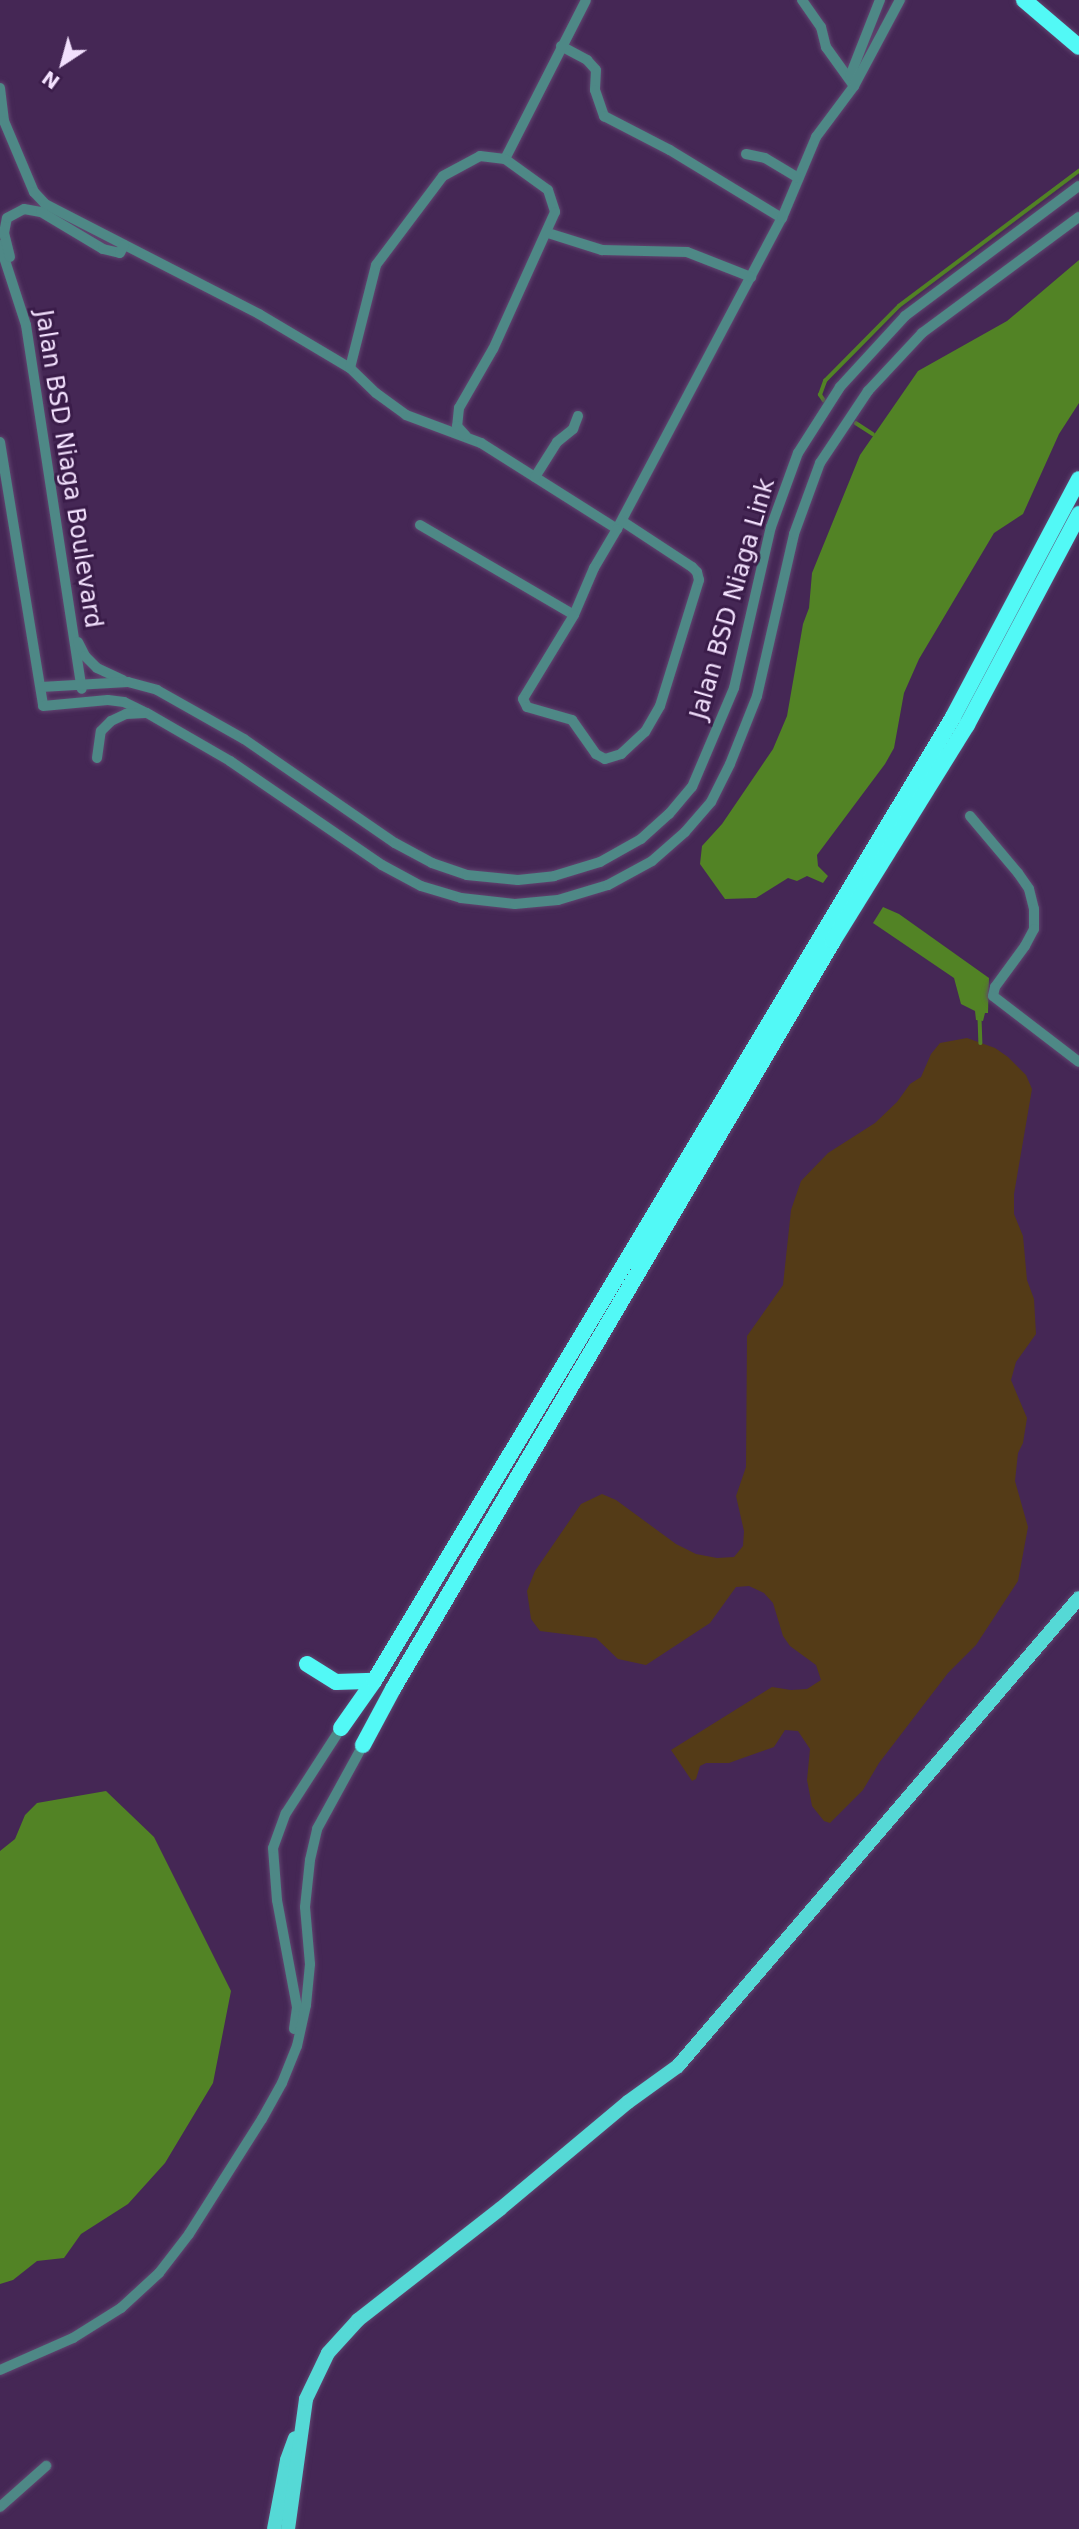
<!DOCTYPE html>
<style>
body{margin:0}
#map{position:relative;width:1079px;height:2529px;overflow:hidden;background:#452755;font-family:"DejaVu Sans",sans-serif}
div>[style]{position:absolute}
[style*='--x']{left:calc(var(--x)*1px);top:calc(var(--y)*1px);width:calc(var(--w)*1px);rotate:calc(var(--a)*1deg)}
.green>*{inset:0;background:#543b17}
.water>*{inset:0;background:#528325}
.stream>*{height:3.5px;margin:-1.75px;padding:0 1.75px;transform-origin:1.75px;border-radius:1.75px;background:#528325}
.roads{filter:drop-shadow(0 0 2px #614570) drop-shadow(0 0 2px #614570)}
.minor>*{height:10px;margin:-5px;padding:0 5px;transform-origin:5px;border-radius:5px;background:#4e8886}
.major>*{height:14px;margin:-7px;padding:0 7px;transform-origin:7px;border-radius:7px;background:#55d9d6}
.highway>*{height:16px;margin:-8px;padding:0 8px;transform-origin:8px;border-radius:8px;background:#52f9f6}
span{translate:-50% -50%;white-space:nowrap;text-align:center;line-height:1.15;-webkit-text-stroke:6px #3a1c49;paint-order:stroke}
.street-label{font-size:24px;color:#f2e0fd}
.north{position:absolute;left:28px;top:28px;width:70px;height:70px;-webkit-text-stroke:5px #3a1c49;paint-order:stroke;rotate:216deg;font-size:19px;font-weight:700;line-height:28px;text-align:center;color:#f2e0fd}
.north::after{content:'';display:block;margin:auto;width:24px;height:32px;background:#f2e0fd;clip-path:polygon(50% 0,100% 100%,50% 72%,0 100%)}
</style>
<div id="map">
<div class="green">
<div style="clip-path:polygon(967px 1038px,995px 1048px,1008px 1057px,1026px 1075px,1032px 1089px,1014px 1194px,1014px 1214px,1023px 1236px,1027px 1280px,1034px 1299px,1036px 1334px,1016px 1362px,1011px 1380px,1027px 1418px,1023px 1443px,1018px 1453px,1015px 1481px,1028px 1527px,1018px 1581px,976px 1645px,948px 1673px,879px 1763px,863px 1790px,830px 1823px,824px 1821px,812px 1806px,807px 1780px,810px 1749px,798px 1731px,785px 1730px,774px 1747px,740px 1759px,729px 1763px,706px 1763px,700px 1766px,696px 1779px,692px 1781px,671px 1750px,772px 1687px,791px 1690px,807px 1689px,821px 1680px,816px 1665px,790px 1646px,783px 1636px,773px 1603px,764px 1593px,749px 1586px,736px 1587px,710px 1623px,646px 1665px,618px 1659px,596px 1638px,540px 1631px,531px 1619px,527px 1591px,535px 1571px,581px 1504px,602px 1494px,616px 1500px,676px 1544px,696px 1554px,717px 1558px,734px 1557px,743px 1546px,744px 1531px,736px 1496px,746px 1467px,747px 1336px,783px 1285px,791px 1210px,801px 1181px,828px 1153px,875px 1123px,897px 1102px,910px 1084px,921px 1077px,931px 1054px,940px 1043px)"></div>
</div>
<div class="water">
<div style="clip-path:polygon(1079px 260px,1079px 403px,1059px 434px,1023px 514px,994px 533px,919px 659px,904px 693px,894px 748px,885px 764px,817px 855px,818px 866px,828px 876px,823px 883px,807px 876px,797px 881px,788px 878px,756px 898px,725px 899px,700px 864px,702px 846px,722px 824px,773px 749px,787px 716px,803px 624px,809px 608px,812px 573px,860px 455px,918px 371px,1007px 321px)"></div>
<div style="clip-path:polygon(883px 907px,899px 914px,989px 978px,988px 1013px,985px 1013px,983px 1021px,976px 1020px,975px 1011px,961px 1004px,954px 978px,873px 923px)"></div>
<div style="clip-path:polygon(106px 1791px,154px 1837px,231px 1991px,213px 2083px,165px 2163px,128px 2204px,81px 2234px,64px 2258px,37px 2261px,13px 2280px,0 2284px,0 1851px,15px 1839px,25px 1815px,37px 1803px)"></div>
</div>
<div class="stream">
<div style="--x:824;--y:401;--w:7;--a:-124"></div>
<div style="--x:820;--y:395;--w:15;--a:-70"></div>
<div style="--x:825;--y:381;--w:105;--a:-45.4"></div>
<div style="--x:899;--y:306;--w:225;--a:-36.9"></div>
<div style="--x:856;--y:423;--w:20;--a:33"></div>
<div style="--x:980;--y:1018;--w:25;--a:88"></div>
</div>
<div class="roads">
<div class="minor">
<div style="--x:802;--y:0;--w:33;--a:55"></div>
<div style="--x:821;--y:27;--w:21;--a:76"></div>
<div style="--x:826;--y:47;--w:48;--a:54.3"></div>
<div style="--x:561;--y:46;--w:30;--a:28"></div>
<div style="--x:587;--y:60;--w:13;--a:48"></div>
<div style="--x:596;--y:70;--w:20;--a:93"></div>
<div style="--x:595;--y:90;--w:28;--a:71"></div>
<div style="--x:604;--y:116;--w:74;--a:27.3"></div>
<div style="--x:670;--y:150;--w:131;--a:31.3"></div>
<div style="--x:850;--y:76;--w:82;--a:-68.5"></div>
<div style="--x:0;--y:88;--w:33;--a:83"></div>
<div style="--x:4;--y:121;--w:77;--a:67.1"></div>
<div style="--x:34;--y:192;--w:16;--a:47"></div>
<div style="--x:45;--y:204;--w:241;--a:27.2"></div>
<div style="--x:259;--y:314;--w:106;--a:30.7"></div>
<div style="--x:350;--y:368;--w:36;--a:44"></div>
<div style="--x:376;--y:393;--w:37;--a:36"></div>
<div style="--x:406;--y:415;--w:80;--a:20.5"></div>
<div style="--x:481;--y:443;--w:161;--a:32.3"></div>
<div style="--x:617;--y:529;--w:352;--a:-62.1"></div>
<div style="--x:782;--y:218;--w:88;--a:-67.2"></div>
<div style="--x:816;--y:137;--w:64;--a:-53.3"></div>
<div style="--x:854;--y:86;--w:98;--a:-61.9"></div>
<div style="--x:746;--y:154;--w:19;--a:12"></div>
<div style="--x:765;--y:158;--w:39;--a:31"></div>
<div style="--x:505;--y:159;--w:178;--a:-63"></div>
<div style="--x:548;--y:233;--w:57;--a:17.5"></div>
<div style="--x:602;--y:250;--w:85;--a:1.3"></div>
<div style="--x:687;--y:252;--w:69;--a:21.3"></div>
<div style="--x:0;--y:245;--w:84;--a:72"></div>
<div style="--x:26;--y:325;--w:368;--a:81.3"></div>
<div style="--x:10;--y:257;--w:25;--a:-104"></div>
<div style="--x:4;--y:233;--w:15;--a:-79"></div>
<div style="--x:7;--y:218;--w:19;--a:-28"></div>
<div style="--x:24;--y:209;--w:17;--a:10"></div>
<div style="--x:41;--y:212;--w:72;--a:30.8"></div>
<div style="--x:103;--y:249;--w:17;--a:13"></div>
<div style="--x:120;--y:253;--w:9;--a:-63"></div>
<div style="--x:350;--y:368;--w:106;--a:-75.8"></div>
<div style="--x:376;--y:265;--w:111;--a:-53"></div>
<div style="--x:443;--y:176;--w:42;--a:-28.4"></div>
<div style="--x:480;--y:156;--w:25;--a:7"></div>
<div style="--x:505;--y:159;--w:53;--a:35.8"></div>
<div style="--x:548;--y:190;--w:23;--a:72"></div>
<div style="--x:555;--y:212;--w:150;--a:114.3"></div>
<div style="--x:493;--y:349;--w:68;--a:120"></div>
<div style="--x:459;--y:408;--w:18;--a:96"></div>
<div style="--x:457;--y:426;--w:13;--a:48"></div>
<div style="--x:0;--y:442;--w:267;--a:80.7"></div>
<div style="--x:43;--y:706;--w:65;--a:-5.3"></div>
<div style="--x:108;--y:700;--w:16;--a:7"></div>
<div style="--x:124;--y:702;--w:25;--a:26"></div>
<div style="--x:147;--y:713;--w:96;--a:30"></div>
<div style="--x:230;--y:761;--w:184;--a:34.4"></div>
<div style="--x:382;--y:865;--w:44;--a:28.3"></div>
<div style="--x:421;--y:886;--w:42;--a:16.7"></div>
<div style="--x:461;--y:898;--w:54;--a:6.3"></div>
<div style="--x:515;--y:904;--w:43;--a:-5.3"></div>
<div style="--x:558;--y:900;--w:52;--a:-16.7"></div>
<div style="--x:608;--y:885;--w:50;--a:-28.6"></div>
<div style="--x:652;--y:861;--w:44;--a:-41.3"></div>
<div style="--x:685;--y:832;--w:40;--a:-49"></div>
<div style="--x:711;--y:802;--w:42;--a:-63.4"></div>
<div style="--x:730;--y:764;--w:73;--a:-68.3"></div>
<div style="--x:757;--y:696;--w:166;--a:-77.1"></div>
<div style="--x:794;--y:534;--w:76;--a:-69.9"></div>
<div style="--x:820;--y:463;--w:87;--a:-56.3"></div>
<div style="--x:868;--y:391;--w:79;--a:-47"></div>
<div style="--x:922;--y:333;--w:195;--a:-36.5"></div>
<div style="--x:535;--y:477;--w:41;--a:-57.8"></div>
<div style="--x:557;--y:442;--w:21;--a:-39"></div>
<div style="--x:573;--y:429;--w:14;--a:-69"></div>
<div style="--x:420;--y:525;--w:178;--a:30.3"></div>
<div style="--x:617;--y:529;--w:45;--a:120.5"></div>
<div style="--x:594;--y:568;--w:51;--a:113.1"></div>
<div style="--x:574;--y:615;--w:98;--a:121.3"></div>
<div style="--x:523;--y:699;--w:9;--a:63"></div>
<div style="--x:527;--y:707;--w:47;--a:16.1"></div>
<div style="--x:572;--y:720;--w:42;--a:54.8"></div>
<div style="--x:596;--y:754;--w:10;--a:29"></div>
<div style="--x:605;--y:759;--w:17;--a:-17"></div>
<div style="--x:621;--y:754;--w:33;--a:-43"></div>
<div style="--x:645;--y:732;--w:30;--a:-60"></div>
<div style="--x:660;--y:706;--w:132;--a:-72.8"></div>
<div style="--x:699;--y:580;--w:8;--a:-104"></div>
<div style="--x:697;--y:572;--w:7;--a:-135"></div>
<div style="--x:692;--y:567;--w:84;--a:-146.7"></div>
<div style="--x:78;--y:642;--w:16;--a:63"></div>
<div style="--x:85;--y:656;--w:17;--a:45"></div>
<div style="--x:97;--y:668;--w:29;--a:25"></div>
<div style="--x:41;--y:687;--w:87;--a:-3.3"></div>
<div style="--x:128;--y:682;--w:30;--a:15"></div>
<div style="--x:157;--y:690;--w:100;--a:29.4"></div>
<div style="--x:244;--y:739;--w:183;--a:34.6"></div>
<div style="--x:395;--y:843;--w:42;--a:28.4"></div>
<div style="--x:432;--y:863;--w:37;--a:19"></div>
<div style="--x:467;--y:875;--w:51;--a:5.6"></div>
<div style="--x:518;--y:880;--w:36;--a:-6"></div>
<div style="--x:554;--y:876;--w:48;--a:-16.9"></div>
<div style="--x:600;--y:862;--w:47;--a:-29.3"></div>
<div style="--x:641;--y:839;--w:38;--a:-42"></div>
<div style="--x:669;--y:814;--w:35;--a:-50"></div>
<div style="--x:692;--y:787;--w:108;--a:-67"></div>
<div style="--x:734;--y:688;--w:165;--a:-77.1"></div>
<div style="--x:771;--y:527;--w:79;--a:-70"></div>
<div style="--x:798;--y:453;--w:78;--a:-57.5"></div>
<div style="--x:840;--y:387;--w:96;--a:-47.5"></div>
<div style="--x:905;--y:316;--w:217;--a:-36.8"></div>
<div style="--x:97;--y:758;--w:27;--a:-82"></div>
<div style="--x:101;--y:731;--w:14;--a:-45"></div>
<div style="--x:111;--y:721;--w:17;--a:-25"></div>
<div style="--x:126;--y:714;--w:19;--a:-3"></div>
<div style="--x:970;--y:816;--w:75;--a:49.9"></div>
<div style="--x:1018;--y:873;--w:19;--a:55"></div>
<div style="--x:1029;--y:889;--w:21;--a:76"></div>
<div style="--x:1034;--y:909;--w:20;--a:90"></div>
<div style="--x:1034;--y:929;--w:19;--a:118"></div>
<div style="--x:1025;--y:946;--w:51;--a:126.2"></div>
<div style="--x:995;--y:987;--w:9;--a:103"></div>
<div style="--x:993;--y:996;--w:108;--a:37.5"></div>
<div style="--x:294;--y:2029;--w:22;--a:-82"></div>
<div style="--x:297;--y:2007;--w:109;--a:-100.6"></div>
<div style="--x:277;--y:1900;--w:52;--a:-94.4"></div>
<div style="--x:273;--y:1848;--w:37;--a:-70"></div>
<div style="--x:286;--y:1813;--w:101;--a:-57.1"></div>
<div style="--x:0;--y:2370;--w:80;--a:-23.7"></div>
<div style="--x:73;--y:2338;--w:57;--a:-32"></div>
<div style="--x:121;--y:2308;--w:52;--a:-42.6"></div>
<div style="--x:159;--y:2273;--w:49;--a:-52.4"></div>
<div style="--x:189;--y:2234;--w:136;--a:-57.6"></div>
<div style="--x:262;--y:2119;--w:41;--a:-60.9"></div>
<div style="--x:282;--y:2083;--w:40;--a:-68"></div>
<div style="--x:297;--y:2046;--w:42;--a:-77.6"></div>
<div style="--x:306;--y:2005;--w:41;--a:-84.4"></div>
<div style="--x:310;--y:1964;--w:57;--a:-95"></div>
<div style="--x:305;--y:1907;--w:47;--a:-83.9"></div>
<div style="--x:310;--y:1860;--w:32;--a:-77"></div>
<div style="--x:317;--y:1829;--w:96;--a:-61.3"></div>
<div style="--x:0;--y:2507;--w:62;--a:-41.7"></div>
</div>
<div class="major">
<div style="--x:274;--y:2529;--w:70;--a:-79.3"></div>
<div style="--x:287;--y:2460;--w:23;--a:-70"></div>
<div style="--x:288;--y:2529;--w:131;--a:-82.1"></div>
<div style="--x:306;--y:2399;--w:51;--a:-64.4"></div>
<div style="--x:328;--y:2353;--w:45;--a:-47.7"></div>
<div style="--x:358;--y:2320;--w:180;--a:-38"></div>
<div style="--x:500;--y:2209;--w:167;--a:-39.9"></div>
<div style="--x:628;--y:2102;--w:62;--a:-35.8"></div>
<div style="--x:678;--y:2066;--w:616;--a:-49.41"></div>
</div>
<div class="highway">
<div style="--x:1024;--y:0;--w:72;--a:40.5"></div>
<div style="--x:307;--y:1664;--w:34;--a:32"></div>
<div style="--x:336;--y:1682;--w:38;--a:-2"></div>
<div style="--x:341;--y:1728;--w:57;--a:-54.9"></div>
<div style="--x:374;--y:1681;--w:1125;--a:-59.01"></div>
<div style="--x:953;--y:717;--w:269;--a:-62.1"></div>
<div style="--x:363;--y:1745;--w:64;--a:-61.8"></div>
<div style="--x:393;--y:1689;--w:868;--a:-59.53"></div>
<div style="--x:833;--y:941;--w:254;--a:-58.2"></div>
<div style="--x:967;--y:725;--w:239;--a:-62"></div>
</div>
</div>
<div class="street-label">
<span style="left:68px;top:469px;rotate:81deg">Jalan BSD Niaga Boulevard</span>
<span style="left:733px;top:599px;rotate:-74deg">Jalan BSD Niaga Link</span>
</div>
<div class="north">N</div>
</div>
